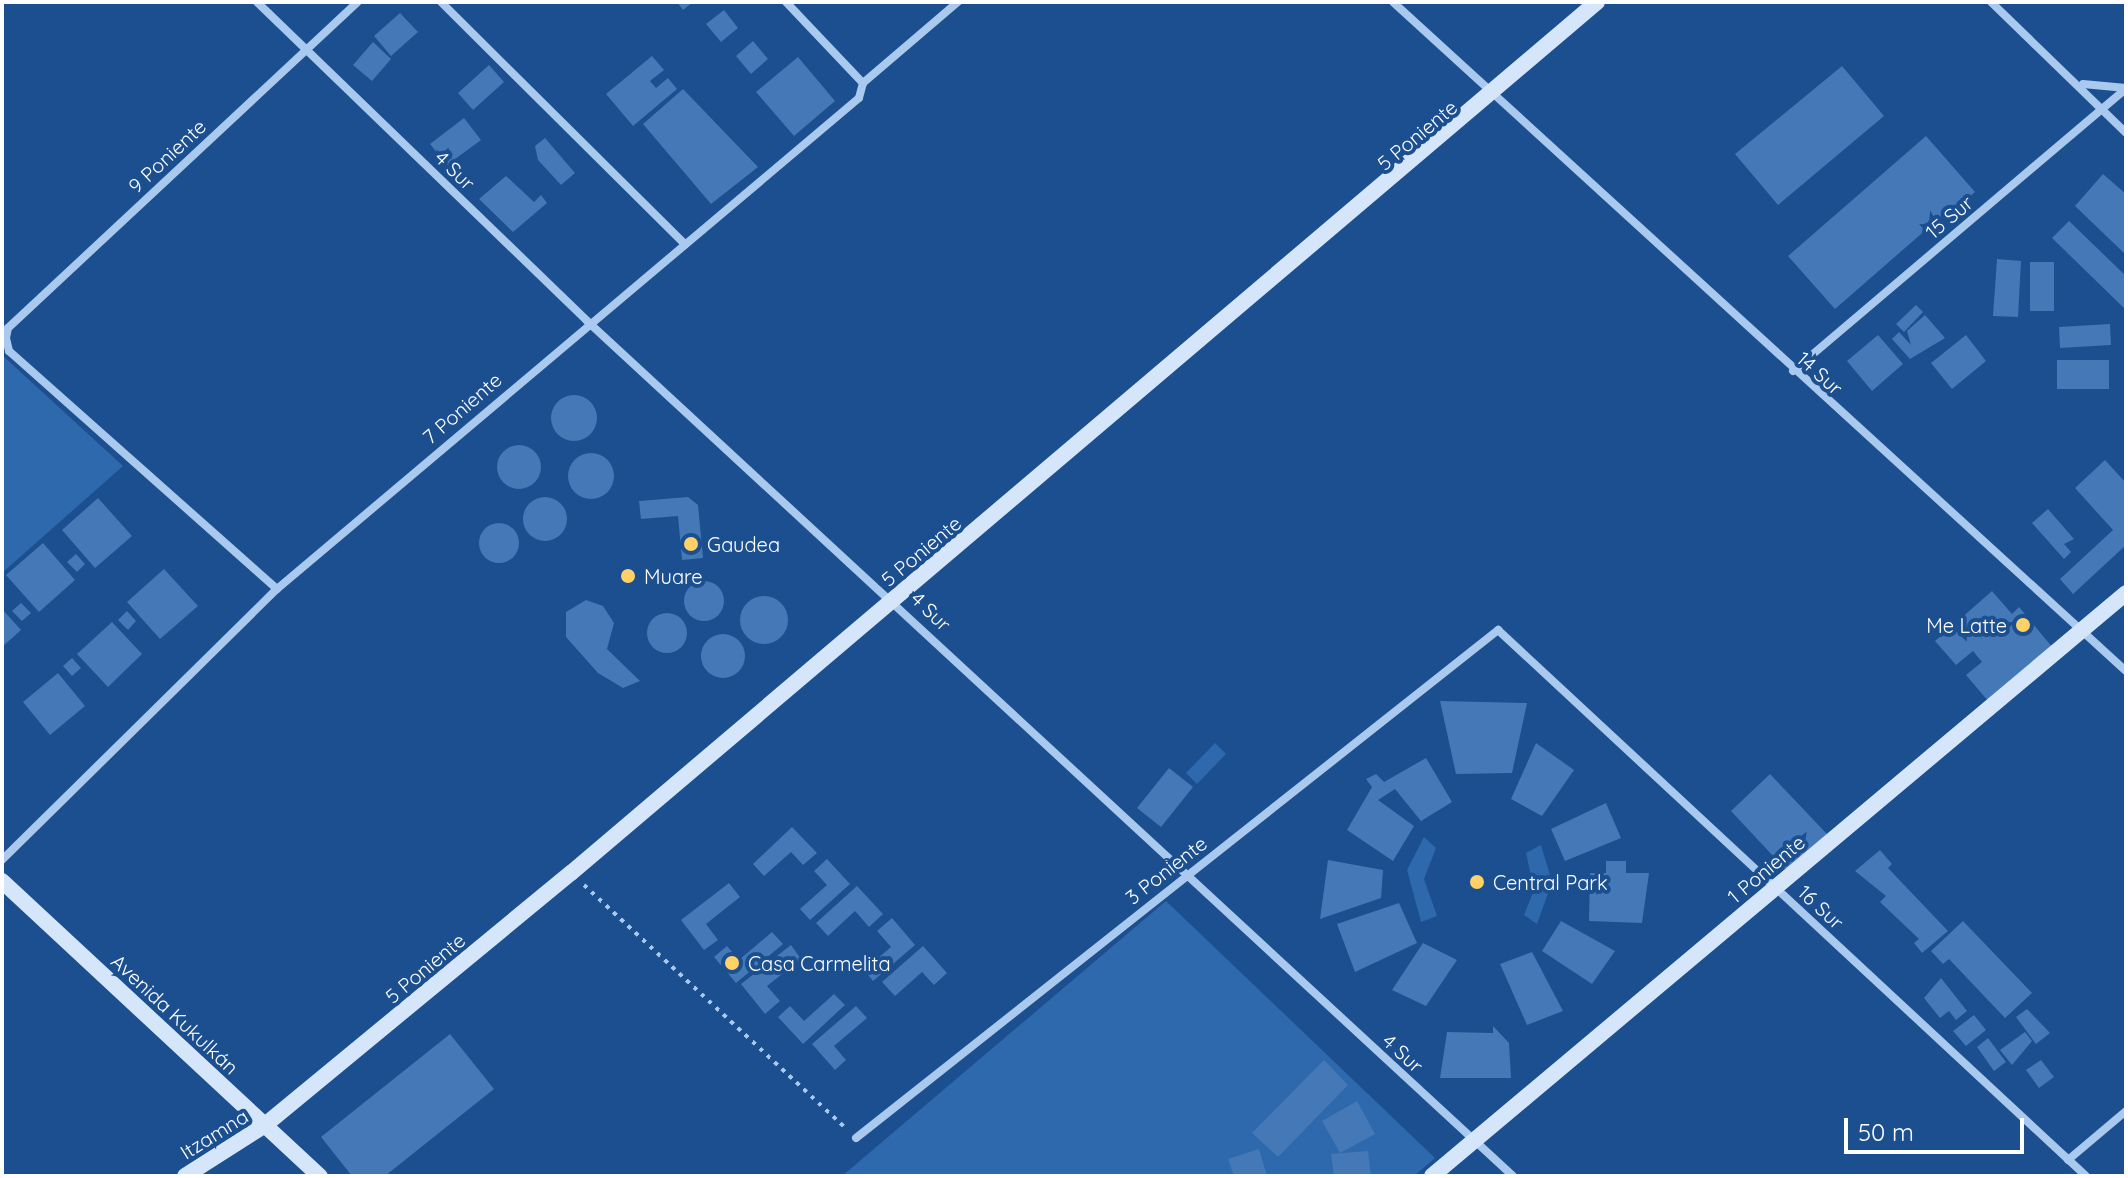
<!DOCTYPE html>
<meta charset="utf-8">
<style>
body{margin:0}
#map{position:relative;width:2128px;height:1178px;overflow:hidden;background:#1b4f8f;font-family:Quicksand,sans-serif}
div>[style]{position:absolute}
[style*='--x']{left:calc(var(--x)*1px);top:calc(var(--y)*1px);width:calc(var(--w)*1px);rotate:calc(var(--a)*1deg)}
.green>*{inset:0;background:#2e69ad}
.building>*{inset:0;background:#4478b7}
.round{border-radius:50%}
.path>*{height:4px;margin-top:-2px;transform-origin:0;background:repeating-linear-gradient(90deg,#a9c9ee 0 4px,transparent 0 10px)}
.street>*{height:8px;margin:-4px;padding:0 4px;transform-origin:4px;border-radius:4px;background:#a9c9ee}
.secondary>*{height:16px;margin:-8px;padding:0 8px;transform-origin:8px;border-radius:8px;background:#d6e6fa}
.dots>*{width:22px;height:22px;translate:-50% -50%;box-sizing:border-box;border:4px solid #1b4f8f;border-radius:50%}
span{translate:-50% -50%;white-space:nowrap;text-align:center;line-height:1.15;-webkit-text-stroke:8px #1b4f8f;paint-order:stroke}
.street-label{font-size:20px;color:#fff}
.poi-label{font-size:20px;color:#fff}
.left{translate:0 -50%;text-align:left}
.right{translate:-100% -50%;text-align:right}
.frame{position:absolute;inset:0;border:4px solid #fff;pointer-events:none}
.scale{position:absolute;left:1844px;top:1118px;width:180px;height:36px;box-sizing:border-box;border:4px solid #fff;border-top:0;padding-left:10px;font-size:24px;line-height:28px;white-space:nowrap;color:#fff;-webkit-text-stroke:6px #1b4f8f;paint-order:stroke}
</style>
<div id="map">
<div class="green">
<div style="clip-path:polygon(2px 355px,123px 466px,2px 573px)"></div>
<div style="clip-path:polygon(1215px 743px,1226px 754px,1197px 784px,1186px 773px)"></div>
<div style="clip-path:polygon(1424px 837px,1436px 848px,1424px 879px,1437px 916px,1421px 922px,1407px 870px)"></div>
<div style="clip-path:polygon(1541px 845px,1552px 882px,1537px 924px,1524px 915px,1534px 890px,1526px 853px)"></div>
<div style="clip-path:polygon(1166px 901px,1435px 1158px,1414px 1176px,842px 1176px)"></div>
</div>
<div class="building">
<div style="clip-path:polygon(677px 2px,693px 2px,683px 10px)"></div>
<div style="clip-path:polygon(724px 10px,738px 28px,721px 42px,706px 24px)"></div>
<div style="clip-path:polygon(400px 13px,418px 32px,391px 56px,374px 36px)"></div>
<div style="clip-path:polygon(753px 41px,768px 59px,751px 74px,736px 56px)"></div>
<div style="clip-path:polygon(373px 42px,391px 59px,372px 81px,353px 65px)"></div>
<div style="clip-path:polygon(652px 56px,664px 70px,650px 81px,656px 88px,668px 78px,677px 89px,633px 126px,606px 94px)"></div>
<div style="clip-path:polygon(798px 57px,835px 101px,794px 136px,756px 92px)"></div>
<div style="clip-path:polygon(489px 65px,504px 82px,473px 110px,458px 93px)"></div>
<div style="clip-path:polygon(1842px 66px,1884px 116px,1778px 205px,1735px 154px)"></div>
<div style="clip-path:polygon(683px 89px,758px 167px,711px 204px,643px 124px)"></div>
<div style="clip-path:polygon(464px 118px,481px 140px,447px 165px,430px 144px)"></div>
<div style="clip-path:polygon(1926px 136px,1975px 192px,1966px 200px,1971px 206px,1952px 223px,1944px 214px,1835px 309px,1788px 256px)"></div>
<div style="clip-path:polygon(545px 138px,575px 173px,561px 185px,538px 160px,535px 146px)"></div>
<div style="clip-path:polygon(2103px 174px,2126px 194px,2126px 255px,2075px 206px)"></div>
<div style="clip-path:polygon(506px 176px,534px 202px,541px 195px,547px 203px,513px 232px,479px 199px)"></div>
<div style="clip-path:polygon(2069px 221px,2126px 276px,2126px 310px,2052px 238px)"></div>
<div style="clip-path:polygon(1997px 259px,2021px 261px,2018px 317px,1993px 316px)"></div>
<div style="clip-path:polygon(2030px 262px,2054px 262px,2054px 311px,2030px 311px)"></div>
<div style="clip-path:polygon(1916px 305px,1923px 312px,1904px 332px,1896px 324px)"></div>
<div style="clip-path:polygon(1925px 315px,1945px 338px,1910px 359px,1892px 339px,1899px 332px,1911px 345px,1907px 331px)"></div>
<div style="clip-path:polygon(2110px 324px,2111px 345px,2060px 348px,2059px 327px)"></div>
<div style="clip-path:polygon(1878px 335px,1903px 364px,1872px 391px,1847px 361px)"></div>
<div style="clip-path:polygon(1966px 335px,1986px 361px,1952px 389px,1931px 363px)"></div>
<div style="clip-path:polygon(2057px 360px,2109px 360px,2109px 389px,2057px 389px)"></div>
<div class="round" style="left:551px;top:395px;width:46px;height:46px"></div>
<div class="round" style="left:497px;top:445px;width:44px;height:44px"></div>
<div class="round" style="left:568px;top:453px;width:46px;height:46px"></div>
<div style="clip-path:polygon(2105px 460px,2126px 483px,2126px 545px,2073px 594px,2060px 579px,2113px 530px,2075px 488px)"></div>
<div style="clip-path:polygon(688px 497px,698px 505px,703px 558px,682px 560px,678px 516px,641px 519px,639px 501px)"></div>
<div class="round" style="left:523px;top:497px;width:44px;height:44px"></div>
<div style="clip-path:polygon(98px 498px,132px 536px,95px 568px,62px 530px)"></div>
<div style="clip-path:polygon(2048px 509px,2074px 539px,2064px 544px,2071px 552px,2064px 559px,2032px 523px)"></div>
<div class="round" style="left:479px;top:523px;width:40px;height:40px"></div>
<div style="clip-path:polygon(43px 543px,75px 580px,39px 612px,6px 575px)"></div>
<div style="clip-path:polygon(76px 554px,85px 564px,77px 572px,67px 562px)"></div>
<div style="clip-path:polygon(164px 569px,198px 606px,160px 639px,127px 602px)"></div>
<div class="round" style="left:684px;top:581px;width:40px;height:40px"></div>
<div style="clip-path:polygon(1992px 591px,2012px 614px,2019px 607px,2053px 648px,1989px 702px,1966px 675px,1982px 662px,1973px 651px,1956px 665px,1935px 641px)"></div>
<div class="round" style="left:740px;top:596px;width:48px;height:48px"></div>
<div style="clip-path:polygon(586px 600px,603px 606px,614px 623px,607px 649px,640px 681px,623px 688px,598px 673px,566px 637px,566px 612px)"></div>
<div style="clip-path:polygon(21px 603px,31px 613px,22px 621px,12px 611px)"></div>
<div style="clip-path:polygon(2px 609px,21px 630px,2px 647px)"></div>
<div style="clip-path:polygon(127px 611px,136px 621px,128px 630px,118px 620px)"></div>
<div class="round" style="left:647px;top:613px;width:40px;height:40px"></div>
<div style="clip-path:polygon(112px 622px,142px 654px,108px 687px,77px 654px)"></div>
<div class="round" style="left:701px;top:634px;width:44px;height:44px"></div>
<div style="clip-path:polygon(72px 658px,81px 668px,72px 676px,63px 666px)"></div>
<div style="clip-path:polygon(58px 673px,85px 706px,50px 735px,23px 702px)"></div>
<div style="clip-path:polygon(1440px 701px,1527px 703px,1512px 773px,1456px 774px)"></div>
<div style="clip-path:polygon(1536px 743px,1574px 770px,1542px 816px,1511px 799px)"></div>
<div style="clip-path:polygon(1426px 758px,1452px 802px,1421px 821px,1395px 789px,1378px 800px,1414px 826px,1393px 861px,1347px 830px,1372px 787px,1366px 779px,1376px 774px,1384px 782px)"></div>
<div style="clip-path:polygon(1169px 768px,1193px 787px,1161px 827px,1137px 808px)"></div>
<div style="clip-path:polygon(1770px 774px,1827px 834px,1787px 871px,1731px 811px)"></div>
<div style="clip-path:polygon(1606px 803px,1621px 838px,1565px 861px,1551px 829px)"></div>
<div style="clip-path:polygon(792px 827px,817px 853px,803px 865px,791px 852px,764px 876px,753px 864px)"></div>
<div style="clip-path:polygon(1880px 850px,1892px 864px,1888px 868px,1948px 931px,1922px 953px,1914px 943px,1919px 939px,1880px 902px,1886px 896px,1855px 871px)"></div>
<div style="clip-path:polygon(827px 859px,850px 884px,810px 920px,800px 909px,827px 885px,814px 871px)"></div>
<div style="clip-path:polygon(1328px 860px,1383px 870px,1381px 898px,1320px 919px)"></div>
<div style="clip-path:polygon(1606px 861px,1626px 861px,1626px 873px,1649px 873px,1642px 923px,1589px 921px,1590px 873px,1606px 873px)"></div>
<div style="clip-path:polygon(729px 883px,740px 897px,706px 924px,718px 940px,704px 950px,681px 920px)"></div>
<div style="clip-path:polygon(857px 886px,883px 914px,869px 927px,855px 911px,828px 936px,816px 923px)"></div>
<div style="clip-path:polygon(1399px 903px,1417px 943px,1355px 972px,1337px 924px)"></div>
<div style="clip-path:polygon(892px 918px,915px 945px,873px 981px,864px 970px,891px 947px,877px 931px)"></div>
<div style="clip-path:polygon(1561px 921px,1615px 951px,1592px 984px,1542px 951px)"></div>
<div style="clip-path:polygon(1963px 921px,2032px 993px,2005px 1018px,1949px 959px,1943px 964px,1931px 951px)"></div>
<div style="clip-path:polygon(772px 932px,783px 944px,736px 983px,714px 957px,727px 946px,739px 960px)"></div>
<div style="clip-path:polygon(1423px 943px,1457px 960px,1426px 1006px,1392px 990px)"></div>
<div style="clip-path:polygon(791px 945px,801px 959px,767px 986px,780px 1001px,765px 1014px,741px 984px)"></div>
<div style="clip-path:polygon(923px 946px,947px 973px,934px 985px,922px 972px,895px 996px,882px 982px)"></div>
<div style="clip-path:polygon(1532px 952px,1563px 1011px,1527px 1025px,1500px 964px)"></div>
<div style="clip-path:polygon(1941px 978px,1967px 1011px,1956px 1020px,1949px 1011px,1940px 1018px,1924px 998px)"></div>
<div style="clip-path:polygon(834px 994px,845px 1005px,803px 1044px,778px 1017px,790px 1006px,804px 1021px)"></div>
<div style="clip-path:polygon(856px 1006px,867px 1018px,834px 1046px,846px 1060px,835px 1070px,812px 1044px)"></div>
<div style="clip-path:polygon(2027px 1009px,2050px 1033px,2036px 1044px,2016px 1017px)"></div>
<div style="clip-path:polygon(1974px 1015px,1986px 1030px,1966px 1046px,1953px 1031px)"></div>
<div style="clip-path:polygon(1493px 1026px,1509px 1043px,1511px 1078px,1440px 1078px,1447px 1032px,1493px 1033px)"></div>
<div style="clip-path:polygon(2025px 1032px,2032px 1041px,2012px 1065px,2000px 1050px)"></div>
<div style="clip-path:polygon(450px 1034px,494px 1089px,385px 1176px,352px 1176px,321px 1137px)"></div>
<div style="clip-path:polygon(1988px 1038px,2006px 1062px,1994px 1071px,1977px 1047px)"></div>
<div style="clip-path:polygon(1324px 1060px,1348px 1085px,1278px 1157px,1252px 1133px)"></div>
<div style="clip-path:polygon(2041px 1060px,2054px 1077px,2039px 1088px,2026px 1070px)"></div>
<div style="clip-path:polygon(1357px 1101px,1375px 1134px,1340px 1153px,1322px 1121px)"></div>
<div style="clip-path:polygon(1259px 1149px,1267px 1176px,1234px 1176px,1228px 1159px)"></div>
<div style="clip-path:polygon(1368px 1151px,1371px 1176px,1334px 1176px,1331px 1154px)"></div>
</div>
<div class="path">
<div style="--x:584;--y:885;--w:355;--a:42.9"></div>
</div>
<div class="street">
<div style="--x:257;--y:2;--w:459;--a:44"></div>
<div style="--x:587;--y:321;--w:1260;--a:42.72"></div>
<div style="--x:441;--y:2;--w:344;--a:44.8"></div>
<div style="--x:786;--y:2;--w:112;--a:46.5"></div>
<div style="--x:1393;--y:2;--w:992;--a:42.39"></div>
<div style="--x:1991;--y:2;--w:188;--a:44.1"></div>
<div style="--x:2083;--y:84;--w:43;--a:5.3"></div>
<div style="--x:1793;--y:371;--w:436;--a:-40.3"></div>
<div style="--x:277;--y:589;--w:358;--a:-138.4"></div>
<div style="--x:9;--y:351;--w:13;--a:-103"></div>
<div style="--x:6;--y:338;--w:10;--a:-79"></div>
<div style="--x:8;--y:328;--w:478;--a:-43"></div>
<div style="--x:2;--y:860;--w:386;--a:-44.6"></div>
<div style="--x:277;--y:589;--w:761;--a:-40.15"></div>
<div style="--x:859;--y:98;--w:16;--a:-75"></div>
<div style="--x:863;--y:83;--w:125;--a:-40.5"></div>
<div style="--x:856;--y:1138;--w:819;--a:-38.35"></div>
<div style="--x:1498;--y:630;--w:802;--a:42.88"></div>
<div style="--x:2068;--y:1160;--w:76;--a:-40.2"></div>
</div>
<div class="secondary">
<div style="--x:2;--y:881;--w:434;--a:42.9"></div>
<div style="--x:185;--y:1176;--w:95;--a:-32.5"></div>
<div style="--x:265;--y:1125;--w:396;--a:-39.5"></div>
<div style="--x:571;--y:873;--w:1346;--a:-40.33"></div>
<div style="--x:1432;--y:1176;--w:906;--a:-40.03"></div>
</div>
<div class="dots">
<div style="left:691px;top:544px;background:#ffd166"></div>
<div style="left:628px;top:576px;background:#ffd166"></div>
<div style="left:2023px;top:625px;background:#ffd166"></div>
<div style="left:1477px;top:882px;background:#ffd166"></div>
<div style="left:732px;top:963px;background:#ffd166"></div>
</div>
<div class="street-label">
<span style="left:1417px;top:135px;rotate:-40deg">5 Poniente</span>
<span style="left:167px;top:156px;rotate:-43deg">9 Poniente</span>
<span style="left:455px;top:170px;rotate:44deg">4 Sur</span>
<span style="left:1949px;top:217px;rotate:-40deg">15 Sur</span>
<span style="left:1820px;top:373px;rotate:42deg">14 Sur</span>
<span style="left:462px;top:408px;rotate:-41deg">7 Poniente</span>
<span style="left:921px;top:551px;rotate:-40deg">5 Poniente</span>
<span style="left:931px;top:611px;rotate:44deg">4 Sur</span>
<span style="left:1766px;top:869px;rotate:-40deg">1 Poniente</span>
<span style="left:1166px;top:870px;rotate:-38deg">3 Poniente</span>
<span style="left:1821px;top:907px;rotate:43deg">16 Sur</span>
<span style="left:425px;top:968px;rotate:-40deg">5 Poniente</span>
<span style="left:175px;top:1014px;rotate:43deg">Avenida Kukulkán</span>
<span style="left:1403px;top:1053px;rotate:42deg">4 Sur</span>
<span style="left:214px;top:1134px;rotate:-32deg">Itzamna</span>
</div>
<div class="poi-label">
<span class="left" style="left:707px;top:544px">Gaudea</span>
<span class="left" style="left:644px;top:576px">Muare</span>
<span class="right" style="left:2007px;top:625px">Me Latte</span>
<span class="left" style="left:1493px;top:882px">Central Park</span>
<span class="left" style="left:748px;top:963px">Casa Carmelita</span>
</div>
<div class="frame"></div>
<div class="scale">50 m</div>
</div>
